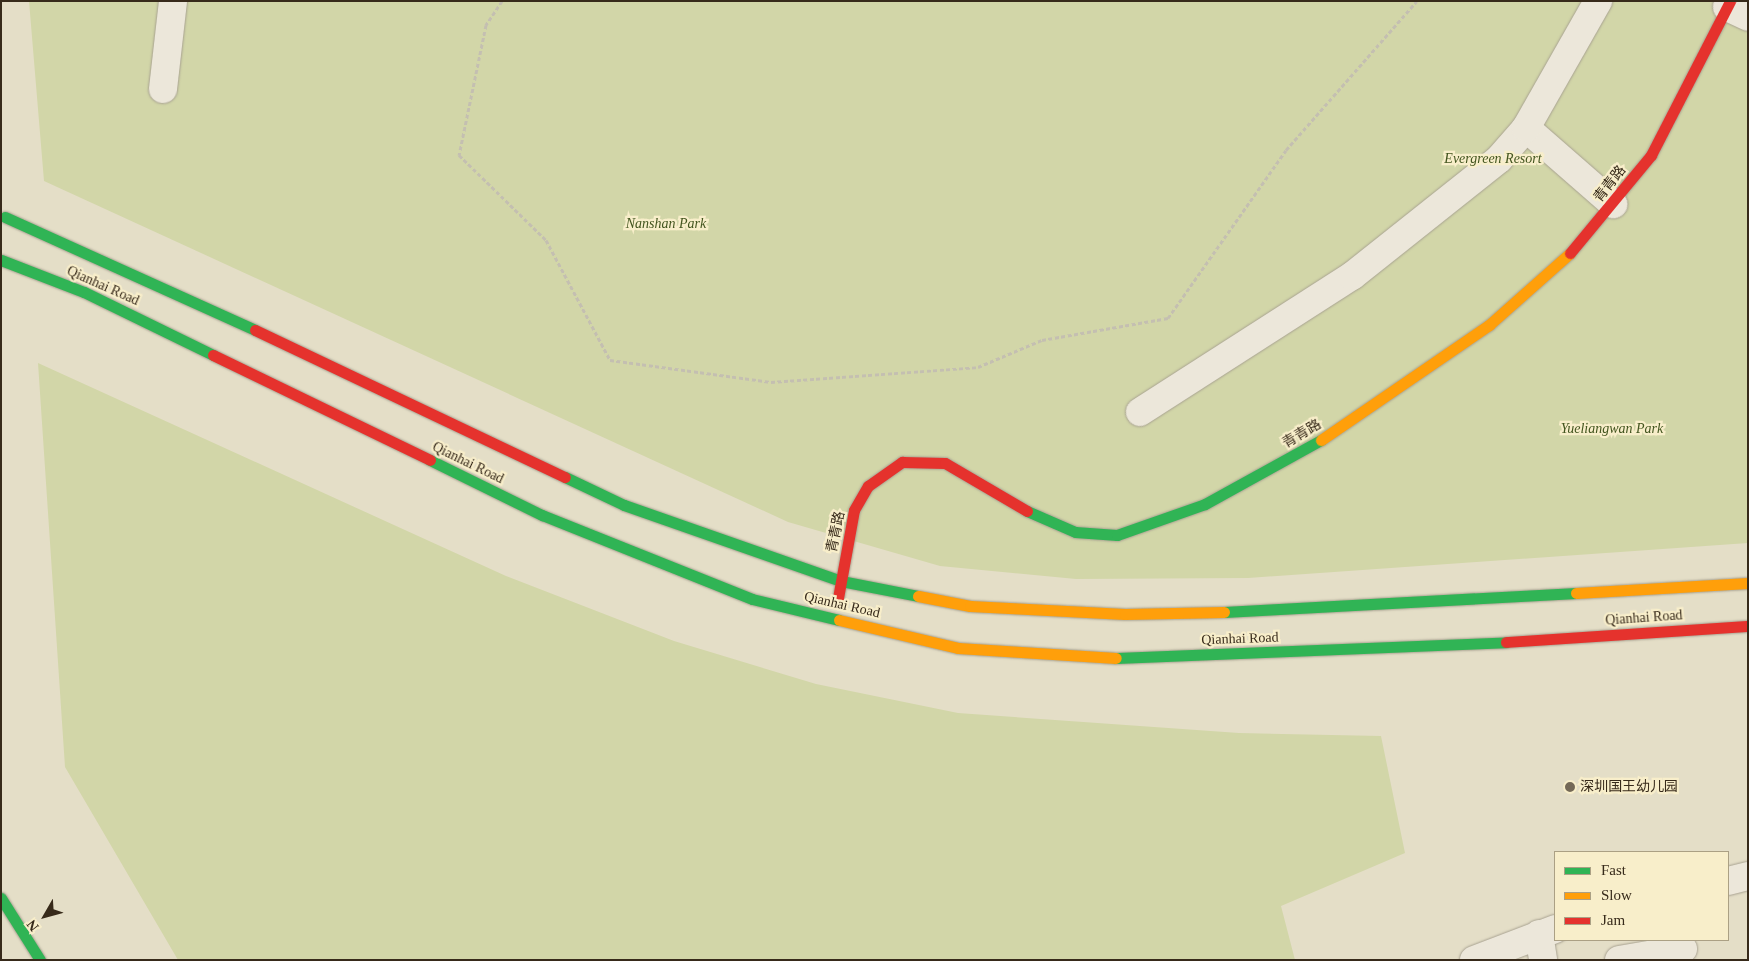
<!DOCTYPE html>
<meta charset="utf-8">
<style>
body{margin:0}
#map{position:relative;width:1749px;height:961px;overflow:hidden;background:#e4dec7;font-family:"Times New Roman","Noto Sans SC",serif}
div>[style]{position:absolute}
[style*='--x']{left:calc(var(--x)*1px);top:calc(var(--y)*1px);width:calc(var(--w)*1px);rotate:calc(var(--a)*1deg)}
.green>*{inset:0;background:#d2d6a8}
.path>*{height:3px;margin-top:-1.5px;transform-origin:0;background:repeating-linear-gradient(90deg,#c4bfb1 0 4px,transparent 0 6.5px)}
.roads{filter:drop-shadow(0 0 1px #a8a291) drop-shadow(0 0 1px #a8a291)}
.street>*{height:28px;margin:-14px;padding:0 14px;transform-origin:14px;border-radius:14px;background:#ece7da}
.fast>*{height:11px;margin:-5.5px;padding:0 5.5px;transform-origin:5.5px;border-radius:5.5px;background:#30b455}
.slow>*{height:11px;margin:-5.5px;padding:0 5.5px;transform-origin:5.5px;border-radius:5.5px;background:#ff9f0a}
.jam>*{height:11px;margin:-5.5px;padding:0 5.5px;transform-origin:5.5px;border-radius:5.5px;background:#e5322d}
.dots>*{width:14px;height:14px;translate:-50% -50%;box-sizing:border-box;border:2px solid #f8eeca;border-radius:50%}
span{translate:-50% -50%;white-space:nowrap;text-align:center;line-height:1.15;-webkit-text-stroke:4.5px #f8eeca;paint-order:stroke}
.park-label{font-size:14px;color:#43551f;font-style:italic}
.street-label{font-size:14px;color:#372a1a}
.poi-label{font-size:14px;color:#372a1a}
.left{translate:0 -50%;text-align:left}
.frame{position:absolute;inset:0;border:2px solid #372a1a;pointer-events:none}
.legend{position:absolute;left:1554px;top:851px;width:175px;height:90px;box-sizing:border-box;background:#f8eeca;border:1px solid #aba084;margin:0;padding:6px 9px;list-style:none;font-size:15px;color:#372a1a}
.legend li{display:flex;align-items:center;gap:10px;height:25px}
.legend b{width:25px;border:1px solid #aba084}
.north{position:absolute;left:20px;top:891px;width:50px;height:50px;-webkit-text-stroke:4px #f8eeca;paint-order:stroke;rotate:232deg;font-size:14px;font-weight:700;line-height:20px;text-align:center;color:#372a1a}
.north::after{content:'';display:block;margin:auto;width:18px;height:22px;background:#372a1a;clip-path:polygon(50% 0,100% 100%,50% 72%,0 100%)}
</style>
<div id="map">
<div class="green">
<div style="clip-path:polygon(29px 1px,1748px 1px,1748px 543px,1248px 578px,1076px 579px,940px 566px,788px 522px,44px 181px)"></div>
<div style="clip-path:polygon(38px 363px,506px 576px,674px 641px,816px 684px,958px 713px,1239px 733px,1381px 736px,1405px 853px,1281px 906px,1295px 960px,178px 960px,65px 767px)"></div>
</div>
<div class="path">
<div style="--x:502;--y:1;--w:29;--a:124"></div>
<div style="--x:486;--y:25;--w:133;--a:101.7"></div>
<div style="--x:459;--y:155;--w:122;--a:44.3"></div>
<div style="--x:546;--y:240;--w:136;--a:61.9"></div>
<div style="--x:610;--y:360;--w:162;--a:7.8"></div>
<div style="--x:771;--y:382;--w:208;--a:-4.1"></div>
<div style="--x:978;--y:367;--w:69;--a:-22.9"></div>
<div style="--x:1042;--y:340;--w:128;--a:-9.9"></div>
<div style="--x:1168;--y:318;--w:205;--a:-54.9"></div>
<div style="--x:1286;--y:150;--w:198;--a:-48.7"></div>
</div>
<div class="roads">
<div class="street">
<div style="--x:1727;--y:7;--w:23;--a:25"></div>
<div style="--x:163;--y:89;--w:89;--a:-83.5"></div>
<div style="--x:1526;--y:128;--w:116;--a:41.1"></div>
<div style="--x:1140;--y:412;--w:252;--a:-32.7"></div>
<div style="--x:1352;--y:276;--w:188;--a:-38.5"></div>
<div style="--x:1499;--y:159;--w:41;--a:-48.9"></div>
<div style="--x:1526;--y:128;--w:146;--a:-60.4"></div>
<div style="--x:1728;--y:881;--w:21;--a:-14"></div>
<div style="--x:1539;--y:934;--w:26;--a:81"></div>
<div style="--x:1474;--y:960;--w:87;--a:-20.9"></div>
<div style="--x:1619;--y:960;--w:65;--a:-9.8"></div>
</div>
<div class="fast">
<div style="--x:5;--y:217;--w:274;--a:24.3"></div>
<div style="--x:1;--y:260;--w:89;--a:21.1"></div>
<div style="--x:84;--y:292;--w:144;--a:26"></div>
<div style="--x:430;--y:460;--w:125;--a:26.2"></div>
<div style="--x:542;--y:515;--w:226;--a:21.8"></div>
<div style="--x:752;--y:599;--w:89;--a:13.6"></div>
<div style="--x:565;--y:477;--w:65;--a:25.4"></div>
<div style="--x:624;--y:505;--w:230;--a:19.3"></div>
<div style="--x:841;--y:581;--w:78;--a:11"></div>
<div style="--x:1027;--y:511;--w:52;--a:23.6"></div>
<div style="--x:1075;--y:532;--w:42;--a:4.1"></div>
<div style="--x:1117;--y:535;--w:93;--a:-19.4"></div>
<div style="--x:1205;--y:504;--w:132;--a:-28.9"></div>
<div style="--x:1224;--y:612;--w:353;--a:-3.1"></div>
<div style="--x:1116;--y:658;--w:390;--a:-2.3"></div>
<div style="--x:1;--y:898;--w:73;--a:57.8"></div>
</div>
<div class="slow">
<div style="--x:1321;--y:440;--w:204;--a:-34.4"></div>
<div style="--x:1489;--y:325;--w:108;--a:-41.6"></div>
<div style="--x:1576;--y:593;--w:172;--a:-3.3"></div>
<div style="--x:918;--y:596;--w:53;--a:10.9"></div>
<div style="--x:970;--y:606;--w:155;--a:3"></div>
<div style="--x:1125;--y:614;--w:99;--a:-1.2"></div>
<div style="--x:839;--y:620;--w:122;--a:13.2"></div>
<div style="--x:958;--y:648;--w:158;--a:3.6"></div>
</div>
<div class="jam">
<div style="--x:1570;--y:253;--w:127;--a:-50.4"></div>
<div style="--x:1651;--y:155;--w:173;--a:-62.8"></div>
<div style="--x:255;--y:330;--w:343;--a:25.4"></div>
<div style="--x:213;--y:355;--w:241;--a:25.8"></div>
<div style="--x:838;--y:598;--w:89;--a:-79.7"></div>
<div style="--x:854;--y:510;--w:28;--a:-60"></div>
<div style="--x:868;--y:486;--w:42;--a:-35.2"></div>
<div style="--x:902;--y:462;--w:43;--a:1.3"></div>
<div style="--x:945;--y:463;--w:95;--a:30.3"></div>
<div style="--x:1506;--y:642;--w:243;--a:-3.8"></div>
</div>
</div>
<div class="dots">
<div style="left:1570px;top:787px;background:#746957"></div>
</div>
<div class="park-label">
<span style="left:1493px;top:159px">Evergreen Resort</span>
<span style="left:666px;top:224px">Nanshan Park</span>
<span style="left:1612px;top:429px">Yueliangwan Park</span>
</div>
<div class="street-label">
<span style="left:1610px;top:184px;rotate:-52deg">青青路</span>
<span style="left:103px;top:286px;rotate:24deg">Qianhai Road</span>
<span style="left:1302px;top:434px;rotate:-31deg">青青路</span>
<span style="left:468px;top:463px;rotate:26deg">Qianhai Road</span>
<span style="left:836px;top:532px;rotate:-78deg">青青路</span>
<span style="left:842px;top:605px;rotate:13deg">Qianhai Road</span>
<span style="left:1644px;top:618px;rotate:-4deg">Qianhai Road</span>
<span style="left:1240px;top:639px;rotate:-2deg">Qianhai Road</span>
</div>
<div class="poi-label">
<span class="left" style="left:1580px;top:787px">深圳国王幼儿园</span>
</div>
<div class="frame"></div>
<ul class="legend">
<li><b style="height:6px;background:#30b455"></b>Fast</li>
<li><b style="height:6px;background:#ff9f0a"></b>Slow</li>
<li><b style="height:6px;background:#e5322d"></b>Jam</li>
</ul>
<div class="north">N</div>
</div>
